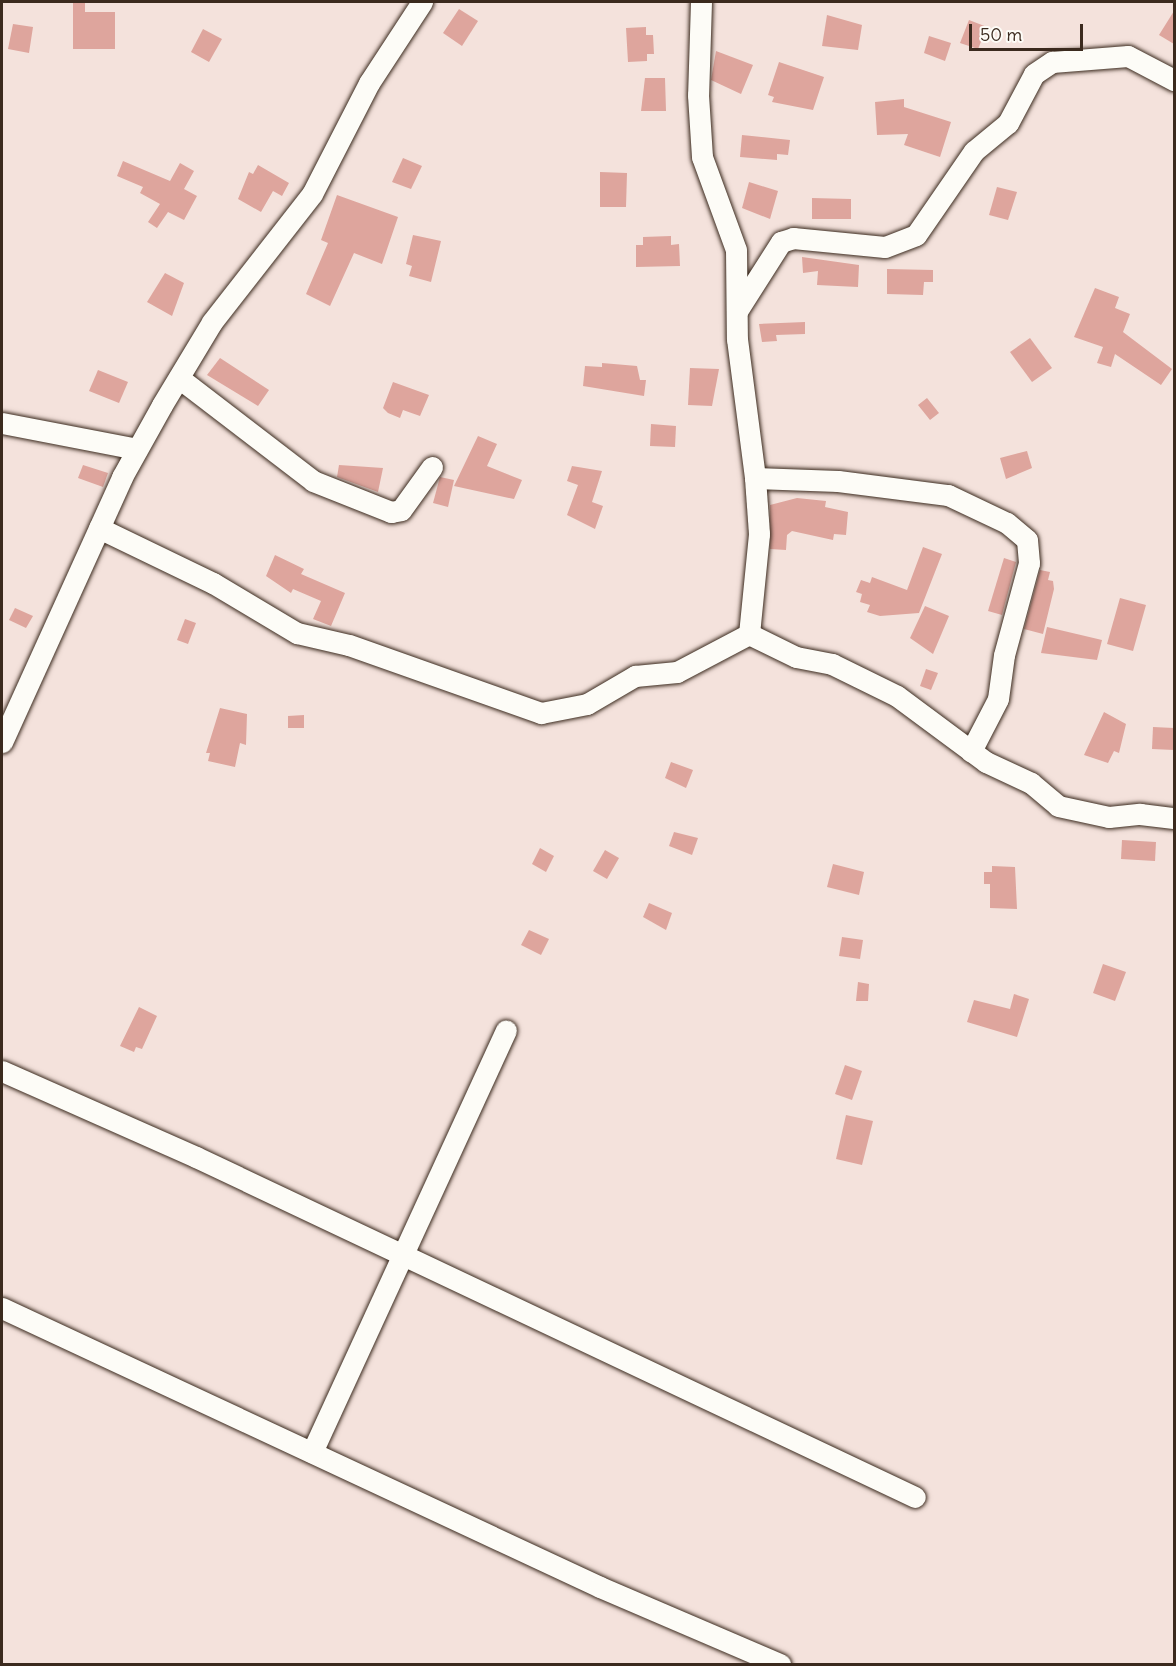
<!DOCTYPE html>
<style>
body{margin:0}
#map{position:relative;width:1176px;height:1666px;overflow:hidden;background:#f4e2dc;font-family:Delius,sans-serif}
div>[style]{position:absolute}
[style*='--x']{left:calc(var(--x)*1px);top:calc(var(--y)*1px);width:calc(var(--w)*1px);rotate:calc(var(--a)*1deg)}
.building>*{inset:0;background:#dea59d}
.roads{filter:drop-shadow(0 0 2px #3b2a1e) drop-shadow(0 0 2px #3b2a1e)}
.minor>*{height:21px;margin:-10.5px;padding:0 10.5px;transform-origin:10.5px;border-radius:10.5px;background:#fdfcf7}
span{translate:-50% -50%;white-space:nowrap;text-align:center;line-height:1.15;-webkit-text-stroke:5px #fdfcf7;paint-order:stroke}
.frame{position:absolute;inset:0;border:3px solid #3b2a1e;pointer-events:none}
.scale{position:absolute;left:969px;top:24px;width:114px;height:27px;box-sizing:border-box;border:3px solid #3b2a1e;border-top:0;padding-left:8px;font-size:18px;line-height:21px;white-space:nowrap;color:#3b2a1e;-webkit-text-stroke:4px #fdfcf7;paint-order:stroke}
</style>
<div id="map">
<div class="building">
<div style="clip-path:polygon(73px 2px,85px 2px,85px 12px,115px 12px,115px 49px,73px 49px)"></div>
<div style="clip-path:polygon(459px 9px,478px 21px,462px 46px,443px 33px)"></div>
<div style="clip-path:polygon(1174px 11px,1174px 44px,1159px 35px)"></div>
<div style="clip-path:polygon(827px 15px,862px 25px,858px 50px,822px 46px)"></div>
<div style="clip-path:polygon(969px 20px,987px 27px,978px 49px,960px 43px)"></div>
<div style="clip-path:polygon(13px 24px,33px 27px,29px 53px,8px 49px)"></div>
<div style="clip-path:polygon(646px 27px,646px 35px,653px 35px,654px 54px,647px 54px,647px 61px,628px 62px,626px 28px)"></div>
<div style="clip-path:polygon(203px 29px,222px 39px,209px 62px,191px 52px)"></div>
<div style="clip-path:polygon(929px 36px,951px 43px,945px 61px,924px 53px)"></div>
<div style="clip-path:polygon(716px 51px,753px 65px,741px 94px,711px 80px)"></div>
<div style="clip-path:polygon(779px 62px,824px 77px,813px 110px,772px 102px,774px 97px,768px 95px)"></div>
<div style="clip-path:polygon(645px 78px,665px 78px,666px 111px,641px 111px)"></div>
<div style="clip-path:polygon(904px 99px,904px 107px,951px 122px,940px 157px,904px 145px,908px 134px,877px 135px,875px 102px)"></div>
<div style="clip-path:polygon(742px 135px,790px 140px,788px 155px,777px 154px,777px 160px,740px 157px)"></div>
<div style="clip-path:polygon(403px 158px,422px 166px,411px 189px,392px 182px)"></div>
<div style="clip-path:polygon(123px 161px,170px 181px,180px 163px,194px 171px,184px 189px,197px 196px,184px 220px,168px 212px,157px 228px,148px 222px,160px 204px,140px 193px,143px 187px,117px 176px)"></div>
<div style="clip-path:polygon(258px 165px,289px 183px,282px 196px,273px 191px,261px 212px,238px 199px,249px 172px,253px 174px)"></div>
<div style="clip-path:polygon(600px 172px,627px 173px,626px 207px,600px 207px)"></div>
<div style="clip-path:polygon(749px 182px,778px 191px,770px 219px,742px 208px)"></div>
<div style="clip-path:polygon(997px 187px,1017px 192px,1008px 220px,989px 215px)"></div>
<div style="clip-path:polygon(337px 195px,398px 217px,382px 264px,354px 253px,330px 306px,306px 294px,328px 243px,321px 240px)"></div>
<div style="clip-path:polygon(812px 198px,851px 199px,851px 219px,812px 219px)"></div>
<div style="clip-path:polygon(413px 235px,441px 241px,431px 282px,409px 276px,412px 266px,406px 264px)"></div>
<div style="clip-path:polygon(671px 236px,671px 245px,679px 244px,680px 266px,636px 267px,636px 245px,643px 245px,643px 237px)"></div>
<div style="clip-path:polygon(802px 257px,859px 265px,858px 287px,817px 285px,818px 271px,803px 273px)"></div>
<div style="clip-path:polygon(887px 269px,933px 270px,933px 282px,924px 282px,923px 295px,887px 294px)"></div>
<div style="clip-path:polygon(165px 273px,184px 283px,172px 316px,147px 302px)"></div>
<div style="clip-path:polygon(1095px 288px,1119px 297px,1115px 308px,1130px 314px,1123px 332px,1172px 369px,1161px 385px,1115px 354px,1111px 367px,1097px 363px,1103px 347px,1074px 337px)"></div>
<div style="clip-path:polygon(805px 322px,805px 334px,776px 335px,777px 341px,762px 342px,759px 324px)"></div>
<div style="clip-path:polygon(1030px 338px,1052px 368px,1032px 382px,1010px 352px)"></div>
<div style="clip-path:polygon(220px 358px,269px 390px,258px 406px,207px 375px)"></div>
<div style="clip-path:polygon(602px 363px,637px 366px,640px 380px,646px 380px,644px 396px,583px 386px,585px 366px,602px 367px)"></div>
<div style="clip-path:polygon(690px 368px,719px 369px,712px 406px,688px 405px)"></div>
<div style="clip-path:polygon(98px 370px,128px 382px,119px 403px,89px 391px)"></div>
<div style="clip-path:polygon(393px 382px,429px 395px,420px 416px,403px 410px,400px 418px,388px 413px,383px 408px)"></div>
<div style="clip-path:polygon(927px 398px,939px 413px,930px 420px,918px 405px)"></div>
<div style="clip-path:polygon(651px 424px,676px 426px,675px 447px,650px 446px)"></div>
<div style="clip-path:polygon(478px 436px,497px 444px,487px 466px,522px 480px,514px 499px,454px 486px)"></div>
<div style="clip-path:polygon(1027px 451px,1032px 468px,1006px 479px,1000px 458px)"></div>
<div style="clip-path:polygon(83px 465px,108px 473px,103px 487px,78px 478px)"></div>
<div style="clip-path:polygon(339px 465px,383px 468px,378px 492px,337px 477px)"></div>
<div style="clip-path:polygon(572px 466px,602px 471px,592px 502px,603px 506px,595px 529px,567px 515px,578px 485px,567px 481px)"></div>
<div style="clip-path:polygon(440px 477px,454px 480px,448px 507px,433px 503px)"></div>
<div style="clip-path:polygon(797px 498px,826px 501px,825px 507px,848px 512px,846px 535px,834px 534px,833px 540px,792px 531px,787px 535px,786px 550px,770px 549px,770px 505px)"></div>
<div style="clip-path:polygon(923px 547px,942px 554px,919px 613px,880px 616px,867px 612px,870px 605px,860px 602px,862px 594px,856px 592px,861px 580px,870px 583px,872px 577px,907px 590px)"></div>
<div style="clip-path:polygon(275px 555px,304px 569px,301px 574px,345px 593px,331px 626px,313px 619px,321px 601px,293px 589px,291px 593px,266px 576px)"></div>
<div style="clip-path:polygon(1004px 558px,1016px 562px,1002px 615px,988px 611px)"></div>
<div style="clip-path:polygon(1040px 570px,1050px 572px,1048px 580px,1053px 581px,1054px 589px,1043px 634px,1024px 629px)"></div>
<div style="clip-path:polygon(1120px 598px,1146px 605px,1133px 651px,1107px 644px)"></div>
<div style="clip-path:polygon(925px 606px,949px 616px,933px 654px,910px 638px)"></div>
<div style="clip-path:polygon(15px 608px,33px 616px,26px 628px,9px 620px)"></div>
<div style="clip-path:polygon(185px 619px,196px 623px,188px 644px,177px 640px)"></div>
<div style="clip-path:polygon(1047px 627px,1102px 640px,1097px 660px,1041px 653px)"></div>
<div style="clip-path:polygon(926px 669px,938px 673px,931px 690px,920px 686px)"></div>
<div style="clip-path:polygon(220px 708px,247px 714px,246px 745px,240px 743px,235px 767px,208px 761px,210px 753px,206px 753px)"></div>
<div style="clip-path:polygon(1104px 712px,1126px 724px,1119px 753px,1114px 751px,1108px 763px,1084px 755px)"></div>
<div style="clip-path:polygon(304px 715px,304px 728px,288px 728px,288px 716px)"></div>
<div style="clip-path:polygon(1153px 727px,1174px 728px,1174px 750px,1152px 749px)"></div>
<div style="clip-path:polygon(671px 762px,693px 770px,686px 788px,665px 778px)"></div>
<div style="clip-path:polygon(674px 832px,698px 838px,692px 855px,669px 846px)"></div>
<div style="clip-path:polygon(1122px 840px,1156px 842px,1155px 861px,1121px 859px)"></div>
<div style="clip-path:polygon(540px 848px,554px 856px,546px 872px,532px 864px)"></div>
<div style="clip-path:polygon(605px 850px,619px 858px,607px 879px,593px 871px)"></div>
<div style="clip-path:polygon(833px 864px,864px 872px,859px 895px,827px 887px)"></div>
<div style="clip-path:polygon(992px 866px,1015px 867px,1017px 909px,990px 908px,990px 884px,984px 884px,984px 872px,992px 872px)"></div>
<div style="clip-path:polygon(649px 903px,672px 913px,666px 930px,643px 917px)"></div>
<div style="clip-path:polygon(529px 930px,549px 939px,541px 955px,521px 945px)"></div>
<div style="clip-path:polygon(842px 937px,863px 940px,860px 959px,839px 956px)"></div>
<div style="clip-path:polygon(1103px 964px,1126px 972px,1115px 1001px,1093px 993px)"></div>
<div style="clip-path:polygon(858px 982px,869px 984px,868px 1001px,856px 1001px)"></div>
<div style="clip-path:polygon(1014px 994px,1029px 999px,1017px 1037px,967px 1022px,974px 1000px,1010px 1009px)"></div>
<div style="clip-path:polygon(139px 1007px,157px 1016px,142px 1049px,136px 1047px,134px 1052px,120px 1046px)"></div>
<div style="clip-path:polygon(845px 1065px,862px 1071px,852px 1100px,835px 1094px)"></div>
<div style="clip-path:polygon(846px 1115px,873px 1121px,862px 1165px,836px 1159px)"></div>
</div>
<div class="roads">
<div class="minor">
<div style="--x:701;--y:2;--w:93;--a:91.8"></div>
<div style="--x:698;--y:95;--w:62;--a:86.3"></div>
<div style="--x:702;--y:157;--w:99;--a:69.9"></div>
<div style="--x:736;--y:250;--w:89;--a:89.4"></div>
<div style="--x:737;--y:339;--w:140;--a:82.6"></div>
<div style="--x:755;--y:478;--w:56;--a:85.9"></div>
<div style="--x:759;--y:534;--w:100;--a:95.7"></div>
<div style="--x:749;--y:634;--w:52;--a:26.1"></div>
<div style="--x:796;--y:657;--w:37;--a:11"></div>
<div style="--x:832;--y:664;--w:72;--a:26.2"></div>
<div style="--x:897;--y:696;--w:111;--a:36.6"></div>
<div style="--x:986;--y:762;--w:50;--a:25"></div>
<div style="--x:1031;--y:783;--w:35;--a:40"></div>
<div style="--x:1058;--y:806;--w:52;--a:12.2"></div>
<div style="--x:1109;--y:817;--w:31;--a:-6"></div>
<div style="--x:1140;--y:814;--w:34;--a:7"></div>
<div style="--x:737;--y:311;--w:82;--a:-57.5"></div>
<div style="--x:781;--y:242;--w:13;--a:-18"></div>
<div style="--x:793;--y:238;--w:92;--a:5.6"></div>
<div style="--x:885;--y:247;--w:33;--a:-21"></div>
<div style="--x:916;--y:235;--w:102;--a:-55.4"></div>
<div style="--x:974;--y:151;--w:44;--a:-39.5"></div>
<div style="--x:1008;--y:123;--w:55;--a:-62"></div>
<div style="--x:1034;--y:74;--w:22;--a:-34"></div>
<div style="--x:1052;--y:62;--w:76;--a:-4.5"></div>
<div style="--x:1128;--y:56;--w:52;--a:27.6"></div>
<div style="--x:179;--y:378;--w:169;--a:37.5"></div>
<div style="--x:313;--y:481;--w:84;--a:21.7"></div>
<div style="--x:391;--y:512;--w:10;--a:-11"></div>
<div style="--x:401;--y:510;--w:53;--a:-54.2"></div>
<div style="--x:2;--y:423;--w:137;--a:10.9"></div>
<div style="--x:755;--y:478;--w:83;--a:2.1"></div>
<div style="--x:838;--y:481;--w:111;--a:7.3"></div>
<div style="--x:948;--y:495;--w:65;--a:25.4"></div>
<div style="--x:1007;--y:523;--w:26;--a:40"></div>
<div style="--x:1027;--y:540;--w:23;--a:85"></div>
<div style="--x:1029;--y:563;--w:95;--a:105.2"></div>
<div style="--x:1004;--y:655;--w:44;--a:97.8"></div>
<div style="--x:998;--y:699;--w:59;--a:117.4"></div>
<div style="--x:99;--y:528;--w:127;--a:25.8"></div>
<div style="--x:213;--y:583;--w:98;--a:30.8"></div>
<div style="--x:297;--y:633;--w:53;--a:13"></div>
<div style="--x:349;--y:645;--w:204;--a:19.5"></div>
<div style="--x:541;--y:713;--w:47;--a:-11.1"></div>
<div style="--x:587;--y:704;--w:56;--a:-30.3"></div>
<div style="--x:635;--y:676;--w:42;--a:-5.4"></div>
<div style="--x:677;--y:672;--w:81;--a:-27.8"></div>
<div style="--x:2;--y:742;--w:291;--a:-65.6"></div>
<div style="--x:122;--y:477;--w:82;--a:-60.9"></div>
<div style="--x:162;--y:405;--w:97;--a:-58.9"></div>
<div style="--x:212;--y:322;--w:162;--a:-52"></div>
<div style="--x:312;--y:194;--w:125;--a:-62.8"></div>
<div style="--x:369;--y:83;--w:97;--a:-56.8"></div>
<div style="--x:2;--y:1071;--w:212;--a:23.9"></div>
<div style="--x:196;--y:1157;--w:795;--a:25.31"></div>
<div style="--x:2;--y:1308;--w:660;--a:25.01"></div>
<div style="--x:600;--y:1587;--w:196;--a:23.2"></div>
<div style="--x:312;--y:1452;--w:464;--a:-65.3"></div>
</div>
</div>
<div class="frame"></div>
<div class="scale">50 m</div>
</div>
